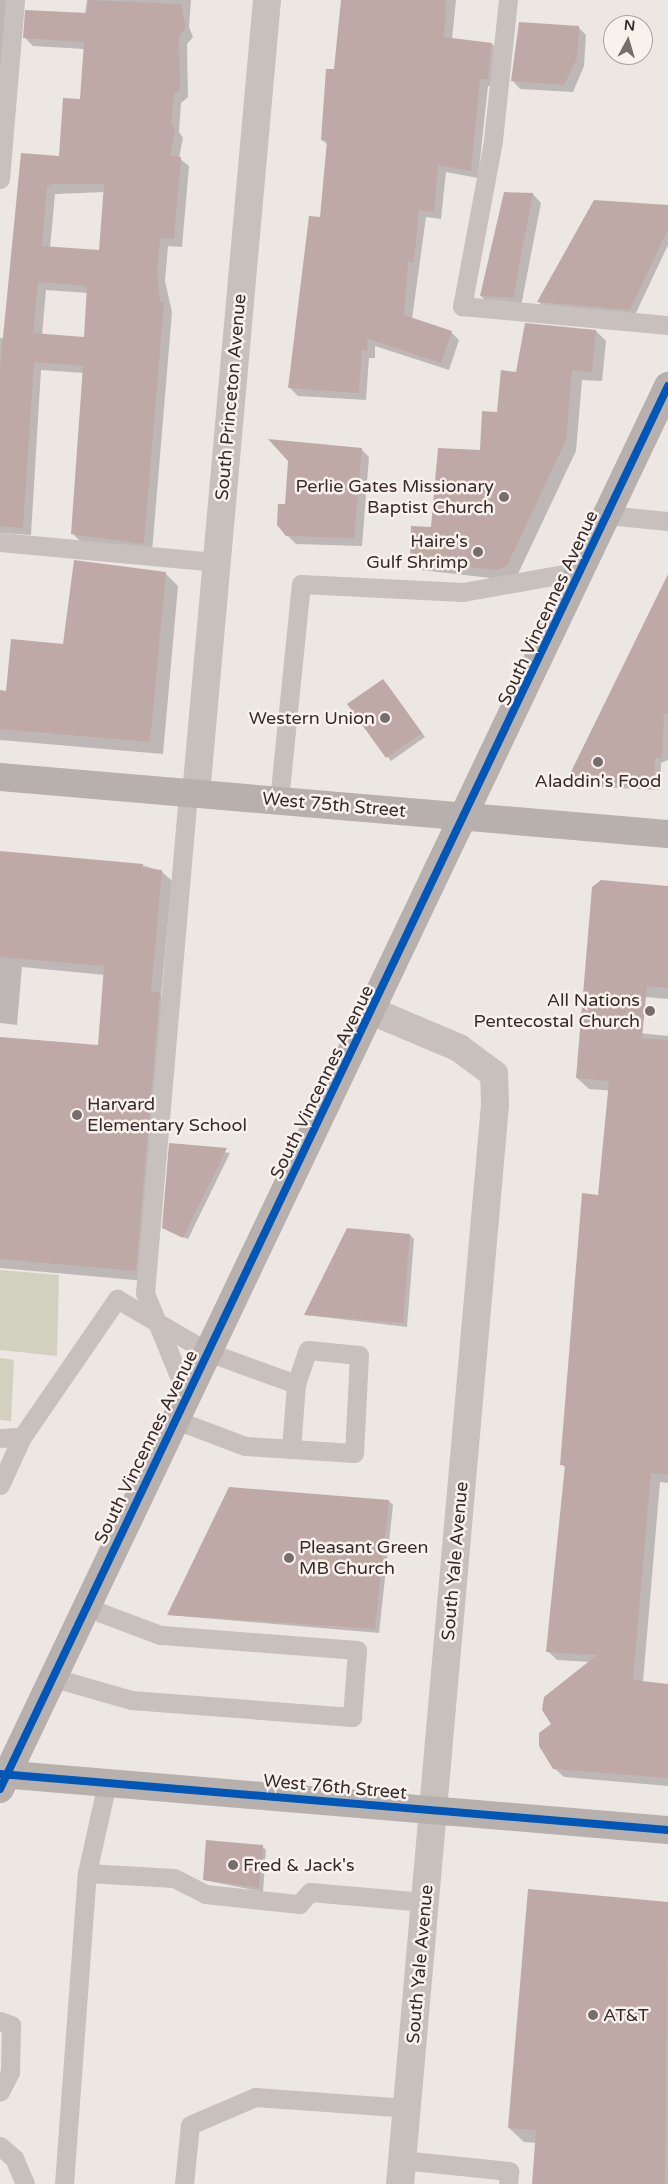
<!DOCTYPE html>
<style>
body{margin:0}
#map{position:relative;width:668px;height:2184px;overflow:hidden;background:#ede7e4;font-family:"Varela Round",sans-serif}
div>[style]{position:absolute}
.green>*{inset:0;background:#d2d1bf}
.shadow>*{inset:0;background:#0003}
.building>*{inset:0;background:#bfa9a7}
.lane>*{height:19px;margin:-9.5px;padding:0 9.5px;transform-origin:9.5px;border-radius:9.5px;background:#c7c0bd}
.street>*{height:28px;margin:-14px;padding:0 14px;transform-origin:14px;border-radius:14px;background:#c7c0bd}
.secondary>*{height:28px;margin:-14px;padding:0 14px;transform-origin:14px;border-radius:14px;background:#b7b0ad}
.cycleway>*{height:8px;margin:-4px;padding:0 4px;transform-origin:4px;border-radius:4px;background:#0057b8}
.dots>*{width:14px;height:14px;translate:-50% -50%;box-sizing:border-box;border:2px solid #f9f1ec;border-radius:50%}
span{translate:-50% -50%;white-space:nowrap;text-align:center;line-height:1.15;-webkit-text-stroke:5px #f9f1ec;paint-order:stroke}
.street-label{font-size:18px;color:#382c2b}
.poi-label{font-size:18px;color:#382c2b}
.right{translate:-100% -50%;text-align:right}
.left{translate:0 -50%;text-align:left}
.north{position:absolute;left:603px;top:15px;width:50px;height:50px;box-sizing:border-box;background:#f9f1ec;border:1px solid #aca29f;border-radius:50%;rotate:6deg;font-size:14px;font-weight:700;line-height:20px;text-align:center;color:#382c2b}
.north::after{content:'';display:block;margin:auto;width:18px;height:22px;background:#776d6c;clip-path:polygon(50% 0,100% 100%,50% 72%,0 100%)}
</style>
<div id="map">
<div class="green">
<div style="clip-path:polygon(0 1270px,59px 1275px,57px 1356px,0 1350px)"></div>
<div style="clip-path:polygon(0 1358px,14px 1360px,11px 1421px,0 1420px)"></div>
</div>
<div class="shadow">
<div style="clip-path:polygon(0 0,7px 0,0 75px)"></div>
<div style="clip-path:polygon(evenodd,87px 0,191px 0,189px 27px,193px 37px,187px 44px,188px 97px,181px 103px,179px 132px,183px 138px,179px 158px,189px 166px,182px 247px,168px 246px,165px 281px,172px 312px,152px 552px,81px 542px,72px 533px,84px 373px,41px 370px,31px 535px,0 533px,0 338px,6px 338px,22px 155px,60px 157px,81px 100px,84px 49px,33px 46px,24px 37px,85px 14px,87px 0,105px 192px,101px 251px,50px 248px,55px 194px,105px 192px,87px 0,46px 290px,88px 293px,85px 338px,42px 335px,46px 290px)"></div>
<div style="clip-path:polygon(350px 0,456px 0,452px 39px,492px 44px,499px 52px,496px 86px,488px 86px,478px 178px,446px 172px,441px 219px,426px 217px,412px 319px,451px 332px,459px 340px,449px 370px,375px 346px,375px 358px,369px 358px,366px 400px,298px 396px,290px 388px,322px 219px,328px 145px,322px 140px)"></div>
<div style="clip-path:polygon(578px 27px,586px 35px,584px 66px,573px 92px,520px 89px,512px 80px)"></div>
<div style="clip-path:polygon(505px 194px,533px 194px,541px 203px,521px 306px,489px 304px,481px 296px)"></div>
<div style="clip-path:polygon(668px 207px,668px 245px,635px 315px,543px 306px,538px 301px)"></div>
<div style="clip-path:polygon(596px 331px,606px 341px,602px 381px,582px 380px,576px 451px,517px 576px,508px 580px,421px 570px,411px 560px,481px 452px,517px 373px)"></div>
<div style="clip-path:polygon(361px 449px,369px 457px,362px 546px,296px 544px,287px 535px,286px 505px)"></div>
<div style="clip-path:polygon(165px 573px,178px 586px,163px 754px,0 740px,0 692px,7px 692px,64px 645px)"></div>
<div style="clip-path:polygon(668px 577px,668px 760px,661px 763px,660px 790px,575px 786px,568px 779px)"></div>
<div style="clip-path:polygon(387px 684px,425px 737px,391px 761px,349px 704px)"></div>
<div style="clip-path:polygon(0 852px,142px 865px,161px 871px,172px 881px,161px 996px,169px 1004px,146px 1281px,0 1268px,0 1038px,99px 1047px,105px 975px,22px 967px,17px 1025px,0 1023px)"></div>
<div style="clip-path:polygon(668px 888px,668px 999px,598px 993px)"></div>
<div style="clip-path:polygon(582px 1027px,668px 1036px,668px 1095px,589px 1089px,577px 1078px)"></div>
<div style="clip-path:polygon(668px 1135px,668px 1483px,660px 1482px,643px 1682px,668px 1685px,668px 1786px,564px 1777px,554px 1768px,552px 1724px,590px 1662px,557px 1660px,548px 1651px,566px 1468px,561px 1464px,599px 1196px)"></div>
<div style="clip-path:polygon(170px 1144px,230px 1153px,188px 1239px,163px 1228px)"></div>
<div style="clip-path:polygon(410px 1235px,414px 1239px,407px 1327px,306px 1315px)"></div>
<div style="clip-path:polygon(389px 1501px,393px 1505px,379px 1633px,169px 1615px)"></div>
<div style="clip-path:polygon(262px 1846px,266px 1850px,263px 1892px,204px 1880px)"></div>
<div style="clip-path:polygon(529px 1891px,668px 1903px,668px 2184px,533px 2184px,536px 2143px,524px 2142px,509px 2128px)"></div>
</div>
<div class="building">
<div style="clip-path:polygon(evenodd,88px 0,181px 4px,186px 28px,179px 36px,180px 89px,174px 95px,171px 122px,175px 129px,170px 156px,181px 157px,174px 239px,160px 238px,157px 272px,160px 302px,164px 302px,144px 544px,71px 534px,83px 366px,34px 362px,23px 528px,0 526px,0 368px,21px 153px,59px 156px,63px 98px,80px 99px,84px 42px,23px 38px,25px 10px,87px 13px,88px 0,53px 184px,104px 184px,99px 250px,42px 246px,47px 186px,53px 184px,88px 0,38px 282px,87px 286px,84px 337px,33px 333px,38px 282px)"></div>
<div style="clip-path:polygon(341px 0,446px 0,444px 37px,492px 43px,488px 79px,480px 79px,471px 171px,438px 165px,434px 212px,419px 210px,414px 262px,408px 262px,404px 315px,452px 331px,441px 363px,368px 339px,367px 351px,362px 350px,359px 393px,288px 388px,309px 216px,320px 217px,327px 141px,321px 140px,326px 69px,334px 69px)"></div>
<div style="clip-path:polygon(519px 22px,579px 26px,577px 58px,564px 85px,511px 81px)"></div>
<div style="clip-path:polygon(504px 192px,533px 193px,513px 298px,480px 296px)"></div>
<div style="clip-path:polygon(594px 200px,668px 205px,668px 229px,630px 310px,537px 302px)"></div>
<div style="clip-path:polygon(525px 323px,596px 330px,592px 372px,572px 370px,566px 440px,507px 566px,497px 570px,410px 560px,411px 526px,431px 527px,438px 448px,480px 450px,482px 411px,497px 412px,501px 370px,516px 372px)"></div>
<div style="clip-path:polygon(268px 439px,362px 448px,354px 538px,286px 536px,277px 525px,278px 504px,285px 504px,288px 461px)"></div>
<div style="clip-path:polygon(74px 560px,166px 572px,150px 742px,0 729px,0 690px,6px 691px,11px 639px,63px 644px)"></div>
<div style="clip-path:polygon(668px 574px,668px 713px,664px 713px,662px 758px,655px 758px,654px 784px,567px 780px)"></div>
<div style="clip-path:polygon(383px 679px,422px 733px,386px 758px,347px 704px)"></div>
<div style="clip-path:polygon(0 851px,143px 864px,142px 868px,162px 870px,151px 992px,160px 992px,136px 1271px,0 1259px,0 1037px,98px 1045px,104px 966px,0 957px)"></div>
<div style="clip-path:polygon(601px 880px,668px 886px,668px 988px,647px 986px,642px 1038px,668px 1040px,668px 1475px,651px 1473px,633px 1680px,668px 1684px,668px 1778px,553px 1769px,539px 1746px,539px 1733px,551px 1724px,542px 1710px,544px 1697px,597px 1655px,546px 1652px,565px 1465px,560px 1465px,582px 1193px,598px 1195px,609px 1081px,576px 1078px,592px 887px)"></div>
<div style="clip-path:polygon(169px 1143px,227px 1148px,183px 1238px,162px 1228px)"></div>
<div style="clip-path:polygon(347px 1228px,410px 1234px,403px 1323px,304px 1315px)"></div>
<div style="clip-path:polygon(229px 1487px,389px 1500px,375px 1629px,167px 1615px)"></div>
<div style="clip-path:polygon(206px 1840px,263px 1845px,259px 1888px,203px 1880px)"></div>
<div style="clip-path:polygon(528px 1889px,668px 1902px,665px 2184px,532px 2184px,536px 2130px,508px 2128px)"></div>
</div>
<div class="lane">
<div style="left:508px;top:0;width:142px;rotate:96.1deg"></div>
<div style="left:493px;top:141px;width:168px;rotate:100.6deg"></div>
<div style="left:462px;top:306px;width:207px;rotate:5.3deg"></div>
<div style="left:0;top:179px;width:180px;rotate:-85.2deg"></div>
<div style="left:607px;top:515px;width:61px;rotate:5.6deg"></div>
<div style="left:0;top:542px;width:218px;rotate:5.3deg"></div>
<div style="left:279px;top:800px;width:217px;rotate:-84.2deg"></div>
<div style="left:301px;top:584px;width:162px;rotate:2.8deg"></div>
<div style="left:463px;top:592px;width:120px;rotate:-10.1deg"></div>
<div style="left:187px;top:1396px;width:111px;rotate:-112.2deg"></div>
<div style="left:145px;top:1293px;width:502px;rotate:-85.08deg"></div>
<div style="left:0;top:1438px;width:22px;rotate:-3deg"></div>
<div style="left:291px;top:1449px;width:65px;rotate:-85.6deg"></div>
<div style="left:0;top:1485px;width:53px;rotate:-65.4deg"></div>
<div style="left:22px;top:1437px;width:168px;rotate:-55.5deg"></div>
<div style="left:117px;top:1299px;width:105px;rotate:30.2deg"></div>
<div style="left:208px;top:1352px;width:94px;rotate:20deg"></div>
<div style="left:296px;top:1384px;width:36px;rotate:-71deg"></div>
<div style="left:308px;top:1350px;width:51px;rotate:5.6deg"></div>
<div style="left:359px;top:1355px;width:98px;rotate:92.9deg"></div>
<div style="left:354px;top:1453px;width:109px;rotate:-176.3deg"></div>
<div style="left:245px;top:1446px;width:74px;rotate:-159.4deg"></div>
<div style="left:51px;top:1677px;width:83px;rotate:16deg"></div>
<div style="left:131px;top:1700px;width:222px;rotate:4.4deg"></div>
<div style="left:352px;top:1717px;width:67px;rotate:-85.7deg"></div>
<div style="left:357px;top:1650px;width:198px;rotate:-175.6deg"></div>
<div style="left:160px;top:1635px;width:79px;rotate:-159.3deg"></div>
<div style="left:87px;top:1873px;width:87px;rotate:3.3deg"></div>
<div style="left:174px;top:1878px;width:35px;rotate:27deg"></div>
<div style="left:205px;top:1894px;width:95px;rotate:6.1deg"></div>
<div style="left:299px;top:1904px;width:16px;rotate:-47deg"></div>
<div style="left:310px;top:1892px;width:115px;rotate:5deg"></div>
<div style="left:0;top:2021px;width:12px;rotate:20deg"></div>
<div style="left:11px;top:2025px;width:47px;rotate:91.2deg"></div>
<div style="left:10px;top:2072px;width:22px;rotate:117deg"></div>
<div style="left:0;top:2146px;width:18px;rotate:41deg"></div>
<div style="left:14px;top:2158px;width:28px;rotate:67deg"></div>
<div style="left:402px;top:2160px;width:108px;rotate:5.9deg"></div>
<div style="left:509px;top:2171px;width:13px;rotate:94deg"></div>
<div style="left:64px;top:2184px;width:312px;rotate:-85.8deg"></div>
<div style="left:87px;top:1873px;width:92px;rotate:-77.5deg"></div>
<div style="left:184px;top:2184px;width:59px;rotate:-84.2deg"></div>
<div style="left:190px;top:2125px;width:71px;rotate:-23.3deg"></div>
<div style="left:255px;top:2097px;width:152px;rotate:4.1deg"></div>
</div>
<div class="street">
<div style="left:196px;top:794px;width:797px;rotate:-84.89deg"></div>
<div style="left:372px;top:1011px;width:95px;rotate:23deg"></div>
<div style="left:459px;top:1048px;width:44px;rotate:36.6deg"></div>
<div style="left:494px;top:1074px;width:31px;rotate:88deg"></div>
<div style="left:495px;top:1105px;width:1083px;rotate:95.03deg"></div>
</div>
<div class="secondary">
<div style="left:0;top:777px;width:670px;rotate:4.88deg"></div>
<div style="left:0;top:1774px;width:670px;rotate:4.79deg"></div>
<div style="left:0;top:1789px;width:1554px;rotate:-64.54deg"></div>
</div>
<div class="cycleway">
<div style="left:0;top:1774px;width:670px;rotate:4.79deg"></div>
<div style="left:0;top:1789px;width:1554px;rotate:-64.54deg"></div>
</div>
<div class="dots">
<div style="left:504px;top:497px;background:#776d6c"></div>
<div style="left:478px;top:552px;background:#776d6c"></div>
<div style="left:385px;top:718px;background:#776d6c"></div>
<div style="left:598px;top:762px;background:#776d6c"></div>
<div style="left:650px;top:1011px;background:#776d6c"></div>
<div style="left:77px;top:1115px;background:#776d6c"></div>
<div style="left:289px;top:1558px;background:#776d6c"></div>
<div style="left:233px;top:1865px;background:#776d6c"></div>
<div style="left:593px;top:2015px;background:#776d6c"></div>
</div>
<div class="street-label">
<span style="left:231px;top:397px;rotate:-85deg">South Princeton Avenue</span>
<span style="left:548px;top:608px;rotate:-65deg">South Vincennes Avenue</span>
<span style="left:334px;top:805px;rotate:5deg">West 75th Street</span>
<span style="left:322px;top:1082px;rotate:-64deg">South Vincennes Avenue</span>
<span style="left:146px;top:1447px;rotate:-64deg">South Vincennes Avenue</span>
<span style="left:455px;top:1561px;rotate:-85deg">South Yale Avenue</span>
<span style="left:335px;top:1787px;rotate:5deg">West 76th Street</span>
<span style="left:420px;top:1964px;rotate:-85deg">South Yale Avenue</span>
</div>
<div class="poi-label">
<span class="right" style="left:494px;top:497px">Perlie Gates Missionary<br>Baptist Church</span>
<span class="right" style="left:468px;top:552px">Haire's<br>Gulf Shrimp</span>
<span class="right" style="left:375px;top:718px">Western Union</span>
<span style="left:598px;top:781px">Aladdin's Food</span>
<span class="right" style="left:640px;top:1011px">All Nations<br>Pentecostal Church</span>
<span class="left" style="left:87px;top:1115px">Harvard<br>Elementary School</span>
<span class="left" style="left:299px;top:1558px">Pleasant Green<br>MB Church</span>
<span class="left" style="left:243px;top:1865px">Fred &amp; Jack's</span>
<span class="left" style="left:603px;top:2015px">AT&amp;T</span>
</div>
<div class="north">N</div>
</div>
